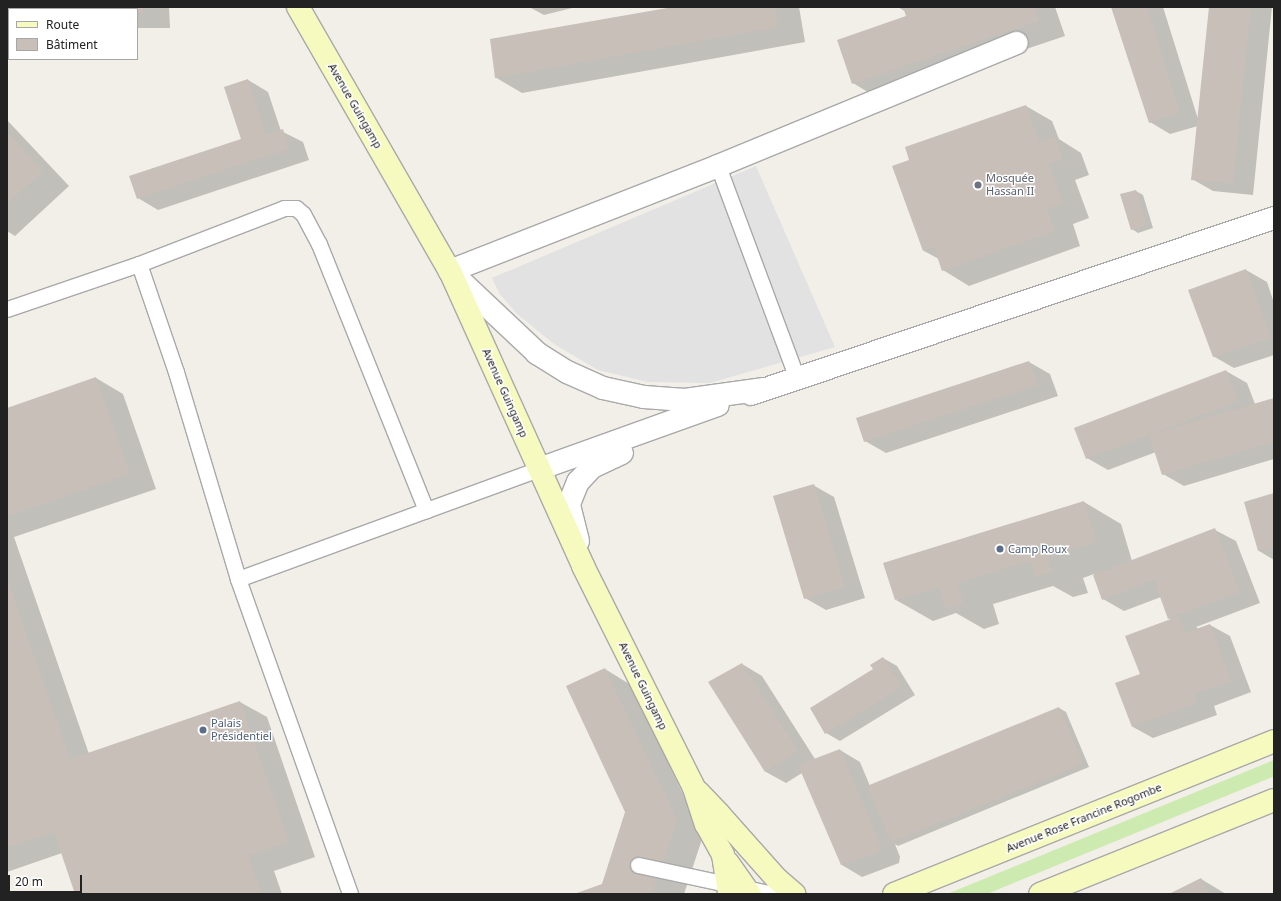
<!DOCTYPE html>
<meta charset="utf-8">
<style>
body{margin:0}
#map{position:relative;width:1281px;height:901px;overflow:hidden;background:#f2efe9;font-family:"Noto Sans",sans-serif}
div>[style]{position:absolute}
.grass>*{inset:0;background:#cdebb0}
.parking>*{inset:0;background:#e2e2e2}
.shadow>*{inset:0;background:#0003}
.building>*{inset:0;background:#c7bfb8}
.roads{filter:drop-shadow(1px 0 #a9a9a9) drop-shadow(-1px 0 #a9a9a9) drop-shadow(0 1px #a9a9a9) drop-shadow(0 -1px #a9a9a9)}
.lane>*{height:15px;margin:-7.5px;padding:0 7.5px;transform-origin:7.5px;border-radius:7.5px;background:#fff}
.street>*{height:22px;margin:-11px;padding:0 11px;transform-origin:11px;border-radius:11px;background:#fff}
.secondary>*{height:22px;margin:-11px;padding:0 11px;transform-origin:11px;border-radius:11px;background:#f7fabf}
.dots>*{width:11px;height:11px;translate:-50% -50%;box-sizing:border-box;border:2px solid #fff;border-radius:50%}
span{translate:-50% -50%;white-space:nowrap;text-align:center;line-height:1.15;-webkit-text-stroke:3px #fff;paint-order:stroke}
.street-label{font-size:11px;color:#222}
.worship-label{font-size:11px;color:#5b616d}
.left{translate:0 -50%;text-align:left}
.service-label{font-size:11px;color:#4e5e75}
.frame{position:absolute;inset:0;border:8px solid #222;pointer-events:none}
.legend{position:absolute;left:8px;top:8px;width:130px;height:52px;box-sizing:border-box;background:#fff;border:1px solid #a7a7a7;margin:0;padding:5px 7px;list-style:none;font-size:12px;color:#222}
.legend li{display:flex;align-items:center;gap:8px;height:20px}
.legend b{width:20px;border:1px solid #a7a7a7}
.scale{position:absolute;left:8px;top:875px;width:74px;height:18px;box-sizing:border-box;border:2px solid #222;border-top:0;padding-left:5px;font-size:12px;line-height:14px;white-space:nowrap;color:#222;-webkit-text-stroke:3px #fff;paint-order:stroke}
</style>
<div id="map">
<div class="grass">
<div style="clip-path:polygon(1274px 760px,1274px 776px,1270px 778px,987px 894px,947px 894px)"></div>
</div>
<div class="parking">
<div style="clip-path:polygon(756px 166px,835px 347px,710px 383px,648px 382px,598px 370px,554px 344px,517px 314px,499px 293px,492px 278px)"></div>
</div>
<div class="shadow">
<div style="clip-path:polygon(103px 7px,169px 7px,170px 28px,137px 28px,137px 9px,103px 9px)"></div>
<div style="clip-path:polygon(529px 7px,576px 7px,544px 15px)"></div>
<div style="clip-path:polygon(679px 7px,799px 7px,805px 42px,522px 93px,495px 77px)"></div>
<div style="clip-path:polygon(1055px 7px,1065px 36px,879px 99px,853px 83px,908px 17px,906px 12px,898px 7px)"></div>
<div style="clip-path:polygon(1112px 7px,1163px 7px,1198px 119px,1210px 7px,1272px 7px,1253px 195px,1213px 191px,1192px 179px,1198px 126px,1170px 134px,1150px 122px)"></div>
<div style="clip-path:polygon(248px 80px,268px 92px,281px 131px,303px 142px,309px 160px,158px 210px,138px 198px,242px 140px)"></div>
<div style="clip-path:polygon(1026px 106px,1052px 121px,1059px 139px,1081px 153px,1089px 175px,1075px 180px,1089px 218px,1073px 224px,1080px 246px,969px 286px,943px 270px,939px 259px,924px 251px,911px 161px)"></div>
<div style="clip-path:polygon(7px 120px,69px 186px,15px 236px,7px 231px)"></div>
<div style="clip-path:polygon(1136px 191px,1143px 195px,1153px 228px,1138px 233px,1132px 229px)"></div>
<div style="clip-path:polygon(1246px 270px,1267px 282px,1274px 303px,1274px 355px,1234px 368px,1213px 356px)"></div>
<div style="clip-path:polygon(1029px 362px,1050px 374px,1058px 396px,886px 453px,865px 441px)"></div>
<div style="clip-path:polygon(1226px 371px,1247px 383px,1255px 404px,1274px 399px,1274px 459px,1184px 486px,1163px 474px,1156px 452px,1108px 470px,1087px 458px)"></div>
<div style="clip-path:polygon(96px 378px,123px 394px,156px 489px,14px 537px,89px 754px,240px 702px,267px 717px,315px 857px,274px 871px,282px 894px,76px 894px,62px 853px,7px 872px,7px 409px)"></div>
<div style="clip-path:polygon(813px 485px,834px 497px,865px 598px,826px 610px,805px 598px)"></div>
<div style="clip-path:polygon(1274px 494px,1274px 560px,1259px 551px)"></div>
<div style="clip-path:polygon(1084px 502px,1121px 524px,1132px 561px,1215px 530px,1236px 541px,1260px 603px,1196px 627px,1199px 629px,1210px 625px,1230px 636px,1251px 692px,1214px 706px,1217px 715px,1153px 738px,1133px 727px,1141px 675px,1172px 620px,1169px 618px,1161px 597px,1124px 611px,1103px 599px,1094px 574px,1083px 578px,1088px 593px,1073px 597px,1053px 586px,993px 604px,999px 624px,984px 629px,956px 613px,933px 621px,896px 600px)"></div>
<div style="clip-path:polygon(883px 658px,897px 666px,915px 695px,840px 741px,826px 733px)"></div>
<div style="clip-path:polygon(742px 664px,762px 676px,815px 759px,840px 750px,860px 762px,870px 786px,1059px 708px,1066px 712px,1089px 767px,898px 846px,895px 844px,900px 857px,899px 863px,862px 877px,842px 865px,802px 773px,786px 783px,766px 772px,710px 682px)"></div>
<div style="clip-path:polygon(605px 669px,631px 685px,703px 836px,684px 894px,576px 894px,603px 885px,626px 812px)"></div>
<div style="clip-path:polygon(1201px 879px,1226px 894px,1171px 894px)"></div>
</div>
<div class="building">
<div style="clip-path:polygon(102px 7px,143px 7px,143px 13px,137px 13px,137px 9px,102px 9px)"></div>
<div style="clip-path:polygon(673px 7px,775px 7px,778px 27px,495px 78px,490px 39px)"></div>
<div style="clip-path:polygon(903px 7px,1035px 7px,1039px 21px,852px 84px,837px 40px,906px 16px)"></div>
<div style="clip-path:polygon(1111px 7px,1147px 7px,1180px 113px,1149px 123px)"></div>
<div style="clip-path:polygon(1209px 7px,1251px 7px,1233px 184px,1191px 180px)"></div>
<div style="clip-path:polygon(248px 79px,266px 135px,283px 129px,289px 149px,137px 199px,129px 176px,241px 139px,224px 87px)"></div>
<div style="clip-path:polygon(1026px 105px,1039px 142px,1055px 136px,1063px 160px,1049px 164px,1063px 203px,1047px 209px,1055px 231px,942px 271px,934px 247px,923px 251px,892px 166px,909px 160px,905px 147px)"></div>
<div style="clip-path:polygon(7px 132px,43px 171px,7px 204px)"></div>
<div style="clip-path:polygon(1136px 190px,1147px 225px,1131px 230px,1120px 194px)"></div>
<div style="clip-path:polygon(1246px 269px,1271px 338px,1213px 357px,1188px 290px)"></div>
<div style="clip-path:polygon(1029px 361px,1038px 385px,864px 442px,856px 418px)"></div>
<div style="clip-path:polygon(1226px 370px,1238px 401px,1086px 459px,1074px 428px)"></div>
<div style="clip-path:polygon(96px 377px,130px 474px,7px 516px,7px 408px)"></div>
<div style="clip-path:polygon(1274px 398px,1274px 442px,1162px 475px,1149px 435px)"></div>
<div style="clip-path:polygon(814px 484px,845px 587px,804px 599px,773px 496px)"></div>
<div style="clip-path:polygon(1274px 493px,1274px 547px,1258px 551px,1244px 502px)"></div>
<div style="clip-path:polygon(1084px 501px,1097px 542px,1047px 557px,1052px 572px,1036px 577px,1031px 561px,957px 583px,963px 603px,946px 609px,939px 587px,895px 600px,883px 563px)"></div>
<div style="clip-path:polygon(1215px 528px,1240px 592px,1168px 619px,1154px 580px,1102px 600px,1093px 575px)"></div>
<div style="clip-path:polygon(7px 578px,70px 759px,240px 701px,289px 842px,248px 856px,262px 894px,75px 894px,54px 832px,7px 848px)"></div>
<div style="clip-path:polygon(1179px 616px,1185px 633px,1210px 624px,1231px 681px,1194px 694px,1197px 703px,1132px 727px,1115px 683px,1140px 674px,1125px 636px)"></div>
<div style="clip-path:polygon(883px 657px,902px 687px,825px 734px,810px 708px,873px 669px,870px 665px)"></div>
<div style="clip-path:polygon(742px 663px,798px 751px,765px 772px,708px 682px)"></div>
<div style="clip-path:polygon(605px 668px,677px 820px,652px 894px,574px 894px,602px 884px,625px 812px,566px 686px)"></div>
<div style="clip-path:polygon(1059px 707px,1083px 764px,891px 842px,867px 786px)"></div>
<div style="clip-path:polygon(840px 749px,880px 844px,879px 852px,841px 865px,798px 765px)"></div>
<div style="clip-path:polygon(1201px 878px,1209px 894px,1169px 894px)"></div>
</div>
<div class="roads">
<div class="lane">
<div style="left:718px;top:166px;width:226px;rotate:69.6deg"></div>
<div style="left:139px;top:264px;width:155px;rotate:-21.1deg"></div>
<div style="left:284px;top:208px;width:12px"></div>
<div style="left:296px;top:208px;width:9px;rotate:41deg"></div>
<div style="left:303px;top:214px;width:34px;rotate:62deg"></div>
<div style="left:319px;top:244px;width:287px;rotate:68.1deg"></div>
<div style="left:7px;top:309px;width:139px;rotate:-18.8deg"></div>
<div style="left:139px;top:264px;width:114px;rotate:71.1deg"></div>
<div style="left:176px;top:372px;width:216px;rotate:73.3deg"></div>
<div style="left:238px;top:579px;width:334px;rotate:70.4deg"></div>
<div style="left:238px;top:579px;width:320px;rotate:-20.1deg"></div>
<div style="left:638px;top:865px;width:138px;rotate:12.1deg"></div>
</div>
<div class="street">
<div style="left:764px;top:389px;width:80px;rotate:172.1deg"></div>
<div style="left:685px;top:400px;width:41px;rotate:-175.8deg"></div>
<div style="left:644px;top:397px;width:42px;rotate:-167.6deg"></div>
<div style="left:603px;top:388px;width:39px;rotate:-156deg"></div>
<div style="left:567px;top:372px;width:36px;rotate:-148deg"></div>
<div style="left:537px;top:353px;width:120px;rotate:-136.7deg"></div>
<div style="left:450px;top:271px;width:288px;rotate:-21.4deg"></div>
<div style="left:718px;top:166px;width:323px;rotate:-22.4deg"></div>
<div style="left:751px;top:394px;width:552px;rotate:-18.6deg"></div>
<div style="left:539px;top:469px;width:190px;rotate:-19.7deg"></div>
<div style="left:578px;top:541px;width:38px;rotate:-104deg"></div>
<div style="left:569px;top:504px;width:24px;rotate:-68deg"></div>
<div style="left:578px;top:482px;width:21px;rotate:-47deg"></div>
<div style="left:592px;top:467px;width:33px;rotate:-25deg"></div>
</div>
<div class="secondary">
<div style="left:298px;top:7px;width:305px;rotate:60.1deg"></div>
<div style="left:450px;top:271px;width:324px;rotate:65.7deg"></div>
<div style="left:583px;top:566px;width:248px;rotate:63.4deg"></div>
<div style="left:694px;top:788px;width:38px;rotate:72deg"></div>
<div style="left:706px;top:824px;width:35px;rotate:61deg"></div>
<div style="left:723px;top:855px;width:39px;rotate:81deg"></div>
<div style="left:698px;top:792px;width:30px;rotate:46deg"></div>
<div style="left:719px;top:814px;width:87px;rotate:48.3deg"></div>
<div style="left:777px;top:879px;width:23px;rotate:41deg"></div>
<div style="left:728px;top:863px;width:38px;rotate:55deg"></div>
<div style="left:894px;top:894px;width:410px;rotate:-21.9deg"></div>
<div style="left:1040px;top:894px;width:252px;rotate:-21.9deg"></div>
</div>
</div>
<div class="dots">
<div style="left:978px;top:185px;background:#6b7280"></div>
<div style="left:1000px;top:549px;background:#5c6f8a"></div>
<div style="left:203px;top:730px;background:#5c6f8a"></div>
</div>
<div class="street-label">
<span style="left:355px;top:106px;rotate:60deg">Avenue Guingamp</span>
<span style="left:505px;top:393px;rotate:66deg">Avenue Guingamp</span>
<span style="left:643px;top:686px;rotate:64deg">Avenue Guingamp</span>
<span style="left:1084px;top:818px;rotate:-22deg">Avenue Rose Francine Rogombe</span>
</div>
<div class="worship-label">
<span class="left" style="left:986px;top:185px">Mosquée<br>Hassan II</span>
</div>
<div class="service-label">
<span class="left" style="left:1008px;top:549px">Camp Roux</span>
<span class="left" style="left:211px;top:730px">Palais<br>Présidentiel</span>
</div>
<div class="frame"></div>
<ul class="legend">
<li><b style="height:5px;background:#f7fabf"></b>Route</li>
<li><b style="height:11px;background:#c7bfb8"></b>Bâtiment</li>
</ul>
<div class="scale">20 m</div>
</div>
